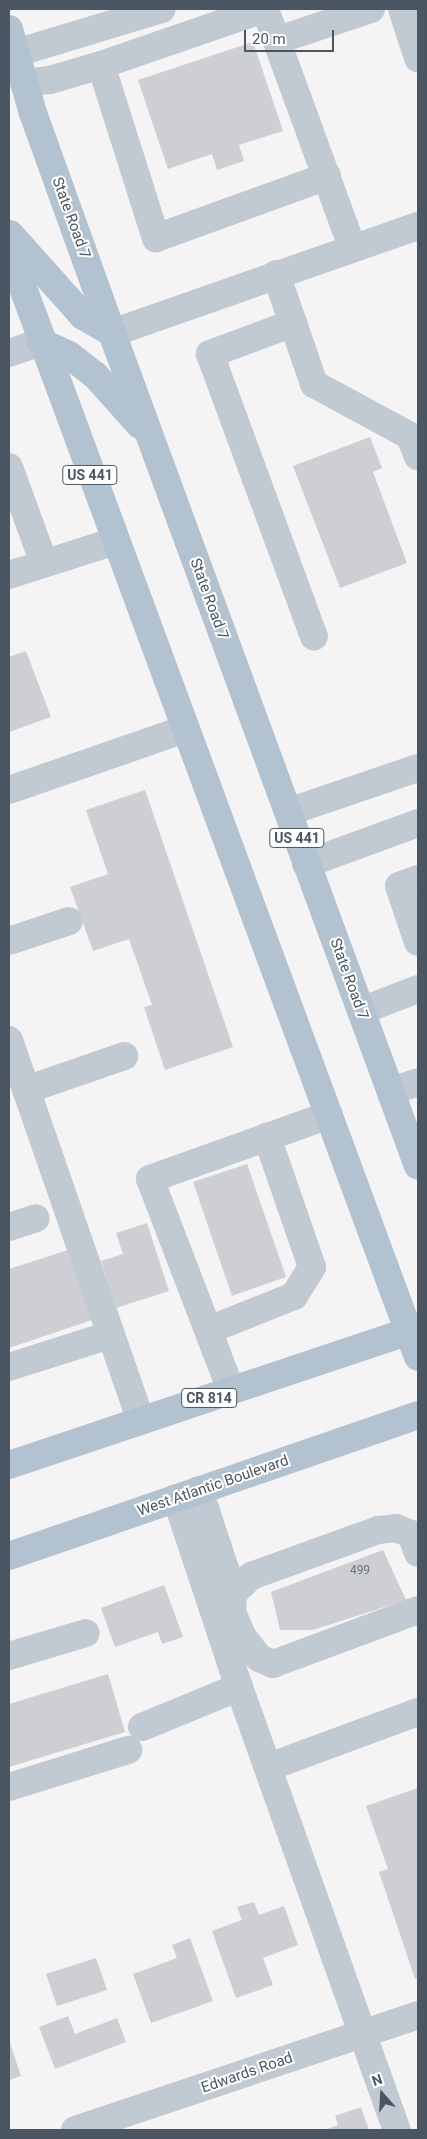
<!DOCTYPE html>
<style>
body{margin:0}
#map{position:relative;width:427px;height:2139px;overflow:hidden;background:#f5f3f3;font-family:Roboto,sans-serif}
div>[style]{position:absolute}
.building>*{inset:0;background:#cdcfd5}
.minor>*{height:28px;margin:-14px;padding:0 14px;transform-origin:14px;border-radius:14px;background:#c1cad2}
.major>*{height:28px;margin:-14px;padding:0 14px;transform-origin:14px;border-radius:14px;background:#b3c2d1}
span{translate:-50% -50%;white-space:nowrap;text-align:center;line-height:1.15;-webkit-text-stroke:4px #fff;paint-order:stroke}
.number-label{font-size:12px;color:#6b747e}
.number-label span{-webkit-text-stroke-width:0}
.shield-label span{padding:1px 4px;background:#fff;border:1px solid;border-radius:4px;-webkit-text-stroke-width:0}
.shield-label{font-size:14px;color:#4a5661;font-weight:700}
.street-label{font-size:15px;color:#4a5661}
.frame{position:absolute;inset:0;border:10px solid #4a5661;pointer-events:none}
.north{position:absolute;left:357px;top:2069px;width:50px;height:50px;-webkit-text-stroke:4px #fff;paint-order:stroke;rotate:341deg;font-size:14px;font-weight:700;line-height:20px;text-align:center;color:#4a5661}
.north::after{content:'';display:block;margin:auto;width:18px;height:22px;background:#4a5661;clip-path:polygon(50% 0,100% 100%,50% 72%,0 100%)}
.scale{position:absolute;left:244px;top:30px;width:90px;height:22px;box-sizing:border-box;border:2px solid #4a5661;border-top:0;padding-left:6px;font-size:15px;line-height:18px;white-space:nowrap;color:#4a5661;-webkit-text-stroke:4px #fff;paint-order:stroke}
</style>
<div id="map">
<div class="building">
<div style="clip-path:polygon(253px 42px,283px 131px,239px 145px,244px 161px,217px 170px,212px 154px,168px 169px,138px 80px)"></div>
<div style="clip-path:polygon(370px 437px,382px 468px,373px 472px,407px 563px,340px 588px,293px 466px)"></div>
<div style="clip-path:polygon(26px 651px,51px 717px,9px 732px,9px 657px)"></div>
<div style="clip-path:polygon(145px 790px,233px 1047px,165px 1070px,144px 1007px,152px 1005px,129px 939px,93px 951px,70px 887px,108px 874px,86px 810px)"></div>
<div style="clip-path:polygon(247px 1164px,286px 1277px,232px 1296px,193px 1182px)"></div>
<div style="clip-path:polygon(147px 1223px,169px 1291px,116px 1308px,101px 1261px,123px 1254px,116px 1233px)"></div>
<div style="clip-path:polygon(68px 1250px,92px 1320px,9px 1348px,9px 1269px)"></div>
<div style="clip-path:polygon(383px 1550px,406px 1600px,313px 1630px,280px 1630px,271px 1592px)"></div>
<div style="clip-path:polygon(164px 1585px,183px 1637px,162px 1644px,158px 1632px,115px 1647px,101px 1608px)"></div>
<div style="clip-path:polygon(108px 1674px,125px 1732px,9px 1767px,9px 1704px)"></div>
<div style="clip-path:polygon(418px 1788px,418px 1978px,415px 1979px,379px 1872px,388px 1869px,366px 1806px)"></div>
<div style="clip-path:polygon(254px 1902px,259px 1915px,284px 1906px,298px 1945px,263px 1958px,273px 1985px,236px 1998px,212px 1931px,242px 1920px,237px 1907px)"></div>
<div style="clip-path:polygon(190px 1938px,213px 2001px,151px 2023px,133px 1974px,177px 1958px,172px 1945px)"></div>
<div style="clip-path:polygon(96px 1958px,107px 1990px,57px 2006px,46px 1974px)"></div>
<div style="clip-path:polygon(68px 2016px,75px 2034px,117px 2018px,126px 2042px,55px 2069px,39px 2027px)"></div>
<div style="clip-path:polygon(9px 2040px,21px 2076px,9px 2080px)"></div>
<div style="clip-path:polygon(361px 2107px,369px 2130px,325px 2130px,338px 2125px,335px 2116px)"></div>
</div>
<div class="minor">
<div style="left:265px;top:9px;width:253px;rotate:69.9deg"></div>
<div style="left:402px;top:9px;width:52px;rotate:71.9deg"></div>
<div style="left:278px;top:40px;width:98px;rotate:-18.4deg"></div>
<div style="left:16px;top:53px;width:152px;rotate:-16.8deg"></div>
<div style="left:101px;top:65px;width:182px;rotate:72.4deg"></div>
<div style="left:156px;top:238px;width:182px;rotate:-19.9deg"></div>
<div style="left:24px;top:83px;width:26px;rotate:-7deg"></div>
<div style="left:50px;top:80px;width:53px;rotate:-16.4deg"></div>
<div style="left:101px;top:65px;width:172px;rotate:-19deg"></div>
<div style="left:276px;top:274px;width:52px;rotate:70.9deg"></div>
<div style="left:293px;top:323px;width:89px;rotate:159.5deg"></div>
<div style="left:210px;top:354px;width:301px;rotate:69.8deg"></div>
<div style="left:293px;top:323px;width:65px;rotate:71deg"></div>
<div style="left:314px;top:384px;width:109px;rotate:28.4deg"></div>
<div style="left:410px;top:436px;width:22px;rotate:69deg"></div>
<div style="left:112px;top:333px;width:324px;rotate:-19.3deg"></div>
<div style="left:9px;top:353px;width:34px;rotate:-19deg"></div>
<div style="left:9px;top:467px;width:102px;rotate:70deg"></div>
<div style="left:9px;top:575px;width:111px;rotate:-17.8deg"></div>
<div style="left:9px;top:790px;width:186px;rotate:-19.1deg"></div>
<div style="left:288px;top:812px;width:137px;rotate:-18.7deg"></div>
<div style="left:306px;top:864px;width:119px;rotate:-20.1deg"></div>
<div style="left:418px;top:879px;width:20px;rotate:160deg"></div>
<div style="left:399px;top:886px;width:59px;rotate:71.3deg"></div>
<div style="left:9px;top:941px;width:63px;rotate:-18.4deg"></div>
<div style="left:361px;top:1011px;width:61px;rotate:-21.1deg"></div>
<div style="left:9px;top:1040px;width:403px;rotate:70.9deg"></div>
<div style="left:26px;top:1090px;width:104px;rotate:-19.1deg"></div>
<div style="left:391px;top:1091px;width:28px;rotate:-18deg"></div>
<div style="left:9px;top:1227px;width:28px;rotate:-18deg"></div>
<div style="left:209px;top:1330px;width:92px;rotate:-21.8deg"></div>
<div style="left:294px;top:1296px;width:34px;rotate:-58deg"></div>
<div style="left:312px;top:1267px;width:138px;rotate:-109.1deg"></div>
<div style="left:9px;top:1367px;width:106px;rotate:-17.6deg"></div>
<div style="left:231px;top:1390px;width:226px;rotate:-111deg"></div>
<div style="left:150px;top:1179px;width:190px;rotate:-19.7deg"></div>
<div style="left:199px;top:1490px;width:108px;rotate:71.7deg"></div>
<div style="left:233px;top:1593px;width:19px;rotate:93deg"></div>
<div style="left:232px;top:1612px;width:26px;rotate:67deg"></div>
<div style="left:242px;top:1636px;width:28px;rotate:52deg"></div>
<div style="left:259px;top:1658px;width:15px;rotate:23deg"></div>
<div style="left:273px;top:1664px;width:155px;rotate:-20.4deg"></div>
<div style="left:176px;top:1498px;width:199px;rotate:71.6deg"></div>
<div style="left:239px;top:1687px;width:470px;rotate:70.4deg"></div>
<div style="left:233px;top:1593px;width:25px;rotate:-43deg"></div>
<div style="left:251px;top:1576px;width:135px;rotate:-19.9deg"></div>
<div style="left:378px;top:1530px;width:18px;rotate:-6deg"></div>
<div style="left:396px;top:1528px;width:16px;rotate:22deg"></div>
<div style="left:411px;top:1534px;width:20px;rotate:70deg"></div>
<div style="left:9px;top:1656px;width:80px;rotate:-16.6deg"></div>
<div style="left:142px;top:1727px;width:105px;rotate:-22.4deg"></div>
<div style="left:269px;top:1767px;width:159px;rotate:-20.3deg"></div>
<div style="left:9px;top:1787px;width:125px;rotate:-17.3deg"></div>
<div style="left:75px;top:2130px;width:362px;rotate:-18.5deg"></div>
</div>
<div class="major">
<div style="left:9px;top:29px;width:87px;rotate:74.1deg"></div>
<div style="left:33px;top:113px;width:234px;rotate:70.2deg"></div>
<div style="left:112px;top:333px;width:887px;rotate:69.83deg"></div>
<div style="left:10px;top:234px;width:110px;rotate:48.3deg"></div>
<div style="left:83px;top:316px;width:34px;rotate:30deg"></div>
<div style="left:9px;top:250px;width:1180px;rotate:69.72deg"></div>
<div style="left:41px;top:342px;width:31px;rotate:25deg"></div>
<div style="left:69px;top:355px;width:33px;rotate:38deg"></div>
<div style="left:95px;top:375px;width:67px;rotate:48deg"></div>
<div style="left:9px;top:1465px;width:431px;rotate:-18.5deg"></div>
<div style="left:9px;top:1556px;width:433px;rotate:-19deg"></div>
</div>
<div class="number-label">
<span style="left:360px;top:1571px">499</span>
</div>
<div class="shield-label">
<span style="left:90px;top:475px">US 441</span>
<span style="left:297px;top:838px">US 441</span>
<span style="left:209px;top:1398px">CR 814</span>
</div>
<div class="street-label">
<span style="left:71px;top:218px;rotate:70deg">State Road 7</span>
<span style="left:209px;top:599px;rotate:70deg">State Road 7</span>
<span style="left:349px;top:979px;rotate:70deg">State Road 7</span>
<span style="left:213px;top:1486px;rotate:-19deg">West Atlantic Boulevard</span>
<span style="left:247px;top:2073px;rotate:-19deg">Edwards Road</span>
</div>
<div class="frame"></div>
<div class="north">N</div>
<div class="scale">20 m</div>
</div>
